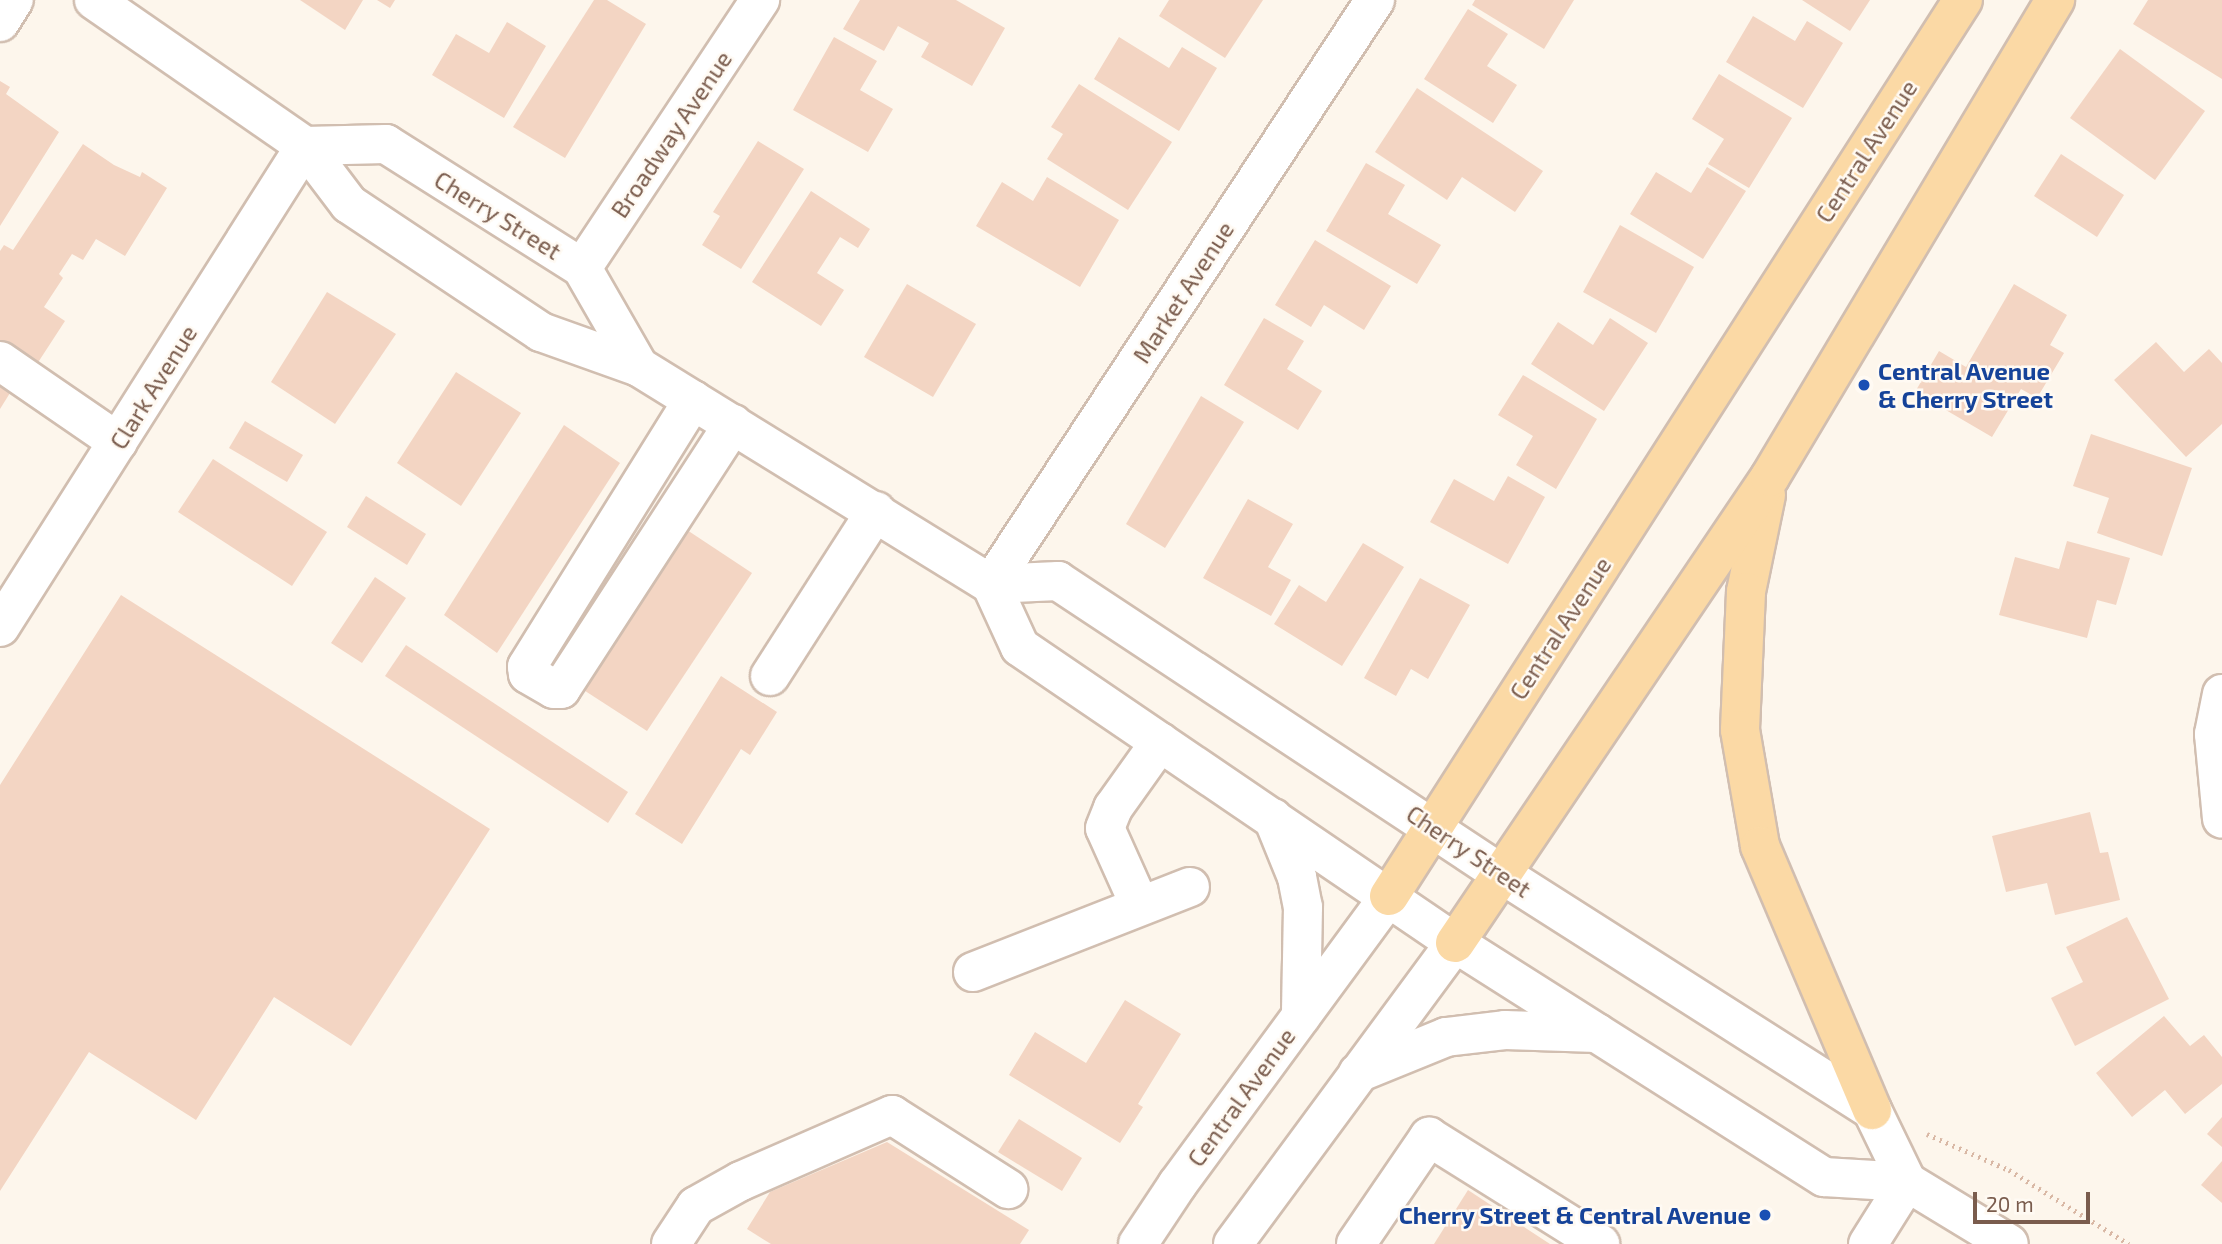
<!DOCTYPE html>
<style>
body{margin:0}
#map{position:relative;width:2222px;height:1244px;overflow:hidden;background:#fdf6ec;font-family:"Exo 2",sans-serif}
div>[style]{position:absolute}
.building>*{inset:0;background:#f3d5c3}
.path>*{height:4.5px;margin-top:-2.25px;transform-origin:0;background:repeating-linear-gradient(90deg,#d9b8a5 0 2px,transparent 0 7px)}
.roads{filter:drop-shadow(2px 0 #d1beb0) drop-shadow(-2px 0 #d1beb0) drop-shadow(0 2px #d1beb0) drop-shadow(0 -2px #d1beb0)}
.minor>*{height:38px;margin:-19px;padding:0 19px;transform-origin:19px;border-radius:19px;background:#fff}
.major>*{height:38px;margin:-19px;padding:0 19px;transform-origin:19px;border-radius:19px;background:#fbd9a5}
.dots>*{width:19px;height:19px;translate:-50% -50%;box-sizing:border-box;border:4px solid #fffaf3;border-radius:50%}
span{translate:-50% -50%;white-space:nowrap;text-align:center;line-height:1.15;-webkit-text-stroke:5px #fffaf3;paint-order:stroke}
.street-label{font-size:24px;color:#7a5c4d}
.transit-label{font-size:24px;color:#164399;font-weight:700}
.left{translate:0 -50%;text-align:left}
.right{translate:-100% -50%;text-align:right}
.scale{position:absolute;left:1973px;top:1192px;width:117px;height:32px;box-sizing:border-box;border:4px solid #7a5c4d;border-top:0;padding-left:9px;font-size:21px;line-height:24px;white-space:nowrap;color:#7a5c4d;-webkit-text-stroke:5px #fffaf3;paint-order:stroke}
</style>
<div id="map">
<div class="building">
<div style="clip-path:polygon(300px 0,363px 0,345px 30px)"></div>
<div style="clip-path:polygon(377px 0,395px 0,390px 8px)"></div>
<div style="clip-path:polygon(594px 0,607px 0,646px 24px,565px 158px,513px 127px)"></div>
<div style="clip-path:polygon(860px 0,956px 0,1005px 28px,972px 86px,921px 57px,929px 43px,898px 26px,884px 51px,843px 29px)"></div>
<div style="clip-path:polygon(1169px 0,1263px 0,1225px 58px,1159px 16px)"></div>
<div style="clip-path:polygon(1475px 0,1574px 0,1544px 49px,1472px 5px)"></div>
<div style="clip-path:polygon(1802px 0,1870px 0,1850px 31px)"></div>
<div style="clip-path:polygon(2148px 0,2222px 0,2222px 79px,2133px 24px)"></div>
<div style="clip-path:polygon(1468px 9px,1508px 34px,1487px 66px,1517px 85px,1493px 123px,1424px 79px)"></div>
<div style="clip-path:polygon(1753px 16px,1795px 41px,1807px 21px,1843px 43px,1803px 108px,1726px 62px)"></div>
<div style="clip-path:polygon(507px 22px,546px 46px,504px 118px,432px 75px,456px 34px,489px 53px)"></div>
<div style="clip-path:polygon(834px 37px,877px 61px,860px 90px,893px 109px,868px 152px,793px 110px)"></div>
<div style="clip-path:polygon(1119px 37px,1169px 68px,1182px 47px,1217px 68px,1179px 131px,1094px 79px)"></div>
<div style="clip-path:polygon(2120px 49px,2205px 111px,2155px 180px,2070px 118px)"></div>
<div style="clip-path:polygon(1719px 74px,1792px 118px,1749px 188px,1708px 164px,1724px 139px,1692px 119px)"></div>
<div style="clip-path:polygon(0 81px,10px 87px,6px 94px,59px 132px,0 226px)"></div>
<div style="clip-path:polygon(1079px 84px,1172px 142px,1128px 210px,1047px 159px,1063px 134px,1051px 127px)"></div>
<div style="clip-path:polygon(1417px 88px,1543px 171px,1515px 212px,1462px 177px,1447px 200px,1375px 152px)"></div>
<div style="clip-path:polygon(758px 141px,804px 169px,741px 269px,702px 245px,720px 216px,713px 212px)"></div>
<div style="clip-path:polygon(83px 144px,114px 165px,140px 177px,142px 172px,167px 188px,125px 256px,96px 239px,83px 260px,72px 254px,59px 274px,63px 278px,44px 307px,65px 321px,37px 364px,0 340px,0 251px,4px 245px,13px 250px)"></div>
<div style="clip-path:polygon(2061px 154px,2124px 195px,2097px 237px,2034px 196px)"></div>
<div style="clip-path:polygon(1366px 163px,1405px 185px,1388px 214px,1441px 245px,1417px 284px,1326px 231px)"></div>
<div style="clip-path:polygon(1707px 167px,1746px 191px,1703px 259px,1630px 214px,1656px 172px,1691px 193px)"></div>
<div style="clip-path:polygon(1047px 177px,1119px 220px,1080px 287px,976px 226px,1002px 182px,1033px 201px)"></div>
<div style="clip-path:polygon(811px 191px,870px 229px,858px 248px,840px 237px,817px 273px,844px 290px,821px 326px,752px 282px)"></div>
<div style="clip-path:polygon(1620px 225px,1694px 267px,1656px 333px,1583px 292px)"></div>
<div style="clip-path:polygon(1315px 240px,1391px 286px,1364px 330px,1324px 305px,1311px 327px,1275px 305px)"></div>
<div style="clip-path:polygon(907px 284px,976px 324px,933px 397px,864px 357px)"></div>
<div style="clip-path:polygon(2014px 284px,2067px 315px,2050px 345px,2064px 353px,2037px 398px,2021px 389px,1992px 437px,1915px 392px,1939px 351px,1966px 367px)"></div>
<div style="clip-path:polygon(327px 292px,396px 334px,335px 424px,271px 382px)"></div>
<div style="clip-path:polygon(1264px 318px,1304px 341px,1287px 369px,1322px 391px,1298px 430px,1224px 385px)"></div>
<div style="clip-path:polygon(1610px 318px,1648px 343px,1604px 411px,1531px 364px,1558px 322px,1593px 345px)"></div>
<div style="clip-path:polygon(2156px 342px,2184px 372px,2209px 349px,2222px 363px,2222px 424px,2186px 457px,2114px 380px)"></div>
<div style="clip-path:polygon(456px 372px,521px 413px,461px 506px,397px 463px)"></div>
<div style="clip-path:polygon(1523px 375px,1597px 419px,1556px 489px,1516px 465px,1533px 436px,1498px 415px)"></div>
<div style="clip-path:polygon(0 386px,10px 393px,0 409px)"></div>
<div style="clip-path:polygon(1201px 396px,1244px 422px,1165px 548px,1126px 524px)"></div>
<div style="clip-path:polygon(245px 421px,303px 455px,287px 482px,229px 448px)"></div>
<div style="clip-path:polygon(564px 425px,620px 463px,497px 653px,444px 615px)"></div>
<div style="clip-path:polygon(2091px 434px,2192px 468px,2162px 556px,2097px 533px,2109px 498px,2073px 486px)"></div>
<div style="clip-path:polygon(213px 459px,327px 532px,292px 586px,178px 512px)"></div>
<div style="clip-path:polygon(1508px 476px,1545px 497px,1508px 564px,1430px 522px,1454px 479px,1494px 501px)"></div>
<div style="clip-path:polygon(366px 496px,426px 534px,407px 565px,347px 527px)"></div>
<div style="clip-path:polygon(1248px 499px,1293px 524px,1268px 567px,1291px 580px,1271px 616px,1203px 578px)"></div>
<div style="clip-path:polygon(684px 528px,752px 573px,647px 731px,579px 687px)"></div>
<div style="clip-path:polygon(2067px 541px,2130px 558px,2116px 605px,2097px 600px,2087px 638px,1999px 615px,2015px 557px,2059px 569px)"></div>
<div style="clip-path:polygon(1363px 543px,1404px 567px,1342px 666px,1274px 624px,1299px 585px,1326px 602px)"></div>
<div style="clip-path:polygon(375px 577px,406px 598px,362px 663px,331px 643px)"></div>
<div style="clip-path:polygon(1420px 578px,1470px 605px,1428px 679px,1411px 669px,1396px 696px,1364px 678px)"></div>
<div style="clip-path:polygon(121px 595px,490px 829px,351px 1046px,274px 997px,196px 1120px,89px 1052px,0 1191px,0 785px)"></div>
<div style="clip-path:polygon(406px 645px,628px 792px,608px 823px,385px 676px)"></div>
<div style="clip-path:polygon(721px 676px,777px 712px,750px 755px,741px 749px,682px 844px,635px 814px)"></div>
<div style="clip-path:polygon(2090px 812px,2100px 853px,2108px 852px,2120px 900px,2055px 915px,2047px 883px,2006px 892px,1992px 836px)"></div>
<div style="clip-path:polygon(2127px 917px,2169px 999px,2075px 1046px,2051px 998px,2083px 982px,2066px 947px)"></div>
<div style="clip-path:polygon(1125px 1000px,1181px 1034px,1138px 1104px,1143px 1107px,1120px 1143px,1009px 1075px,1035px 1032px,1086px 1063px)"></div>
<div style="clip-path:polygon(2164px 1016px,2190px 1046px,2204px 1035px,2222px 1057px,2222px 1084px,2185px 1114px,2165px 1090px,2132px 1117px,2096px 1073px)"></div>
<div style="clip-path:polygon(2222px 1117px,2222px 1147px,2207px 1134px)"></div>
<div style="clip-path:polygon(1019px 1119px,1082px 1158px,1062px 1191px,998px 1152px)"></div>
<div style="clip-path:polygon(887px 1142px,1029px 1230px,1020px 1244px,771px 1244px,747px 1229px,770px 1192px)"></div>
<div style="clip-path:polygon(2222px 1161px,2222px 1203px,2201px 1185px)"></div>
<div style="clip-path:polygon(1468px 1190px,1550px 1244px,1434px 1244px)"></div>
</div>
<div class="path">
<div style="left:1927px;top:1134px;width:90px;rotate:23.7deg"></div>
<div style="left:2009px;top:1170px;width:141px;rotate:31.7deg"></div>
</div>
<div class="roads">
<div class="minor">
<div style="left:94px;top:0;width:257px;rotate:34.7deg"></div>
<div style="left:305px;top:146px;width:73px;rotate:52.8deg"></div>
<div style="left:349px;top:204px;width:231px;rotate:33.7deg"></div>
<div style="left:541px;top:332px;width:104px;rotate:19.7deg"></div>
<div style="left:639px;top:367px;width:414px;rotate:31.7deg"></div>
<div style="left:991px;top:584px;width:69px;rotate:65.3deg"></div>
<div style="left:1020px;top:647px;width:526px;rotate:34.23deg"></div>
<div style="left:1455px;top:943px;width:437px;rotate:32.4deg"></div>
<div style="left:1824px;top:1177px;width:83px;rotate:3.4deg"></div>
<div style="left:1907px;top:1182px;width:119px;rotate:31.3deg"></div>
<div style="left:0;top:22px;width:26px;rotate:-58deg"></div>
<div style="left:305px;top:146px;width:81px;rotate:-1.4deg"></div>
<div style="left:386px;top:144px;width:232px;rotate:32.3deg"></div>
<div style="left:582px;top:268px;width:114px;rotate:60.1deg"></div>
<div style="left:582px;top:268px;width:322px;rotate:-56.4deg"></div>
<div style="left:0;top:361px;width:143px;rotate:34.5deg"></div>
<div style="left:693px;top:400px;width:314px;rotate:121.9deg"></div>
<div style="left:527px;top:667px;width:7px;rotate:82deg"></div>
<div style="left:528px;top:674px;width:30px;rotate:30deg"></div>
<div style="left:554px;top:689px;width:7px"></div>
<div style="left:561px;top:689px;width:316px;rotate:-57deg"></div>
<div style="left:991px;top:584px;width:67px;rotate:-2.6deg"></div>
<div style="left:1058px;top:581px;width:533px;rotate:33.45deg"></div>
<div style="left:1503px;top:875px;width:437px;rotate:32.5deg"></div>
<div style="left:1872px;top:1110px;width:80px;rotate:64.1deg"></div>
<div style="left:991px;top:584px;width:699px;rotate:-56.67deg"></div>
<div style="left:0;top:627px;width:570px;rotate:-57.62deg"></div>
<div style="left:770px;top:676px;width:196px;rotate:-57.3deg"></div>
<div style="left:2222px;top:694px;width:41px;rotate:101.3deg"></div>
<div style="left:2214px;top:734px;width:85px;rotate:84.6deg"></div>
<div style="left:1273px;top:818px;width:64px;rotate:67.9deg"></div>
<div style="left:1297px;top:877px;width:31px;rotate:79deg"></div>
<div style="left:1303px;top:907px;width:109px;rotate:91.1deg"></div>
<div style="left:1140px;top:906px;width:85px;rotate:-114.2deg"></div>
<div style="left:1105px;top:828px;width:22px;rotate:-68deg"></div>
<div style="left:1113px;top:808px;width:81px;rotate:-54.5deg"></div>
<div style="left:973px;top:972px;width:233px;rotate:-21.4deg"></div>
<div style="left:1358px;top:1073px;width:95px;rotate:-22.2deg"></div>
<div style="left:1446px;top:1037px;width:59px;rotate:-6.8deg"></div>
<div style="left:1505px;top:1030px;width:92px;rotate:1.9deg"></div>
<div style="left:671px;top:1244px;width:45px;rotate:-56.7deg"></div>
<div style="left:696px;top:1206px;width:51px;rotate:-29.1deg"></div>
<div style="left:741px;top:1181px;width:165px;rotate:-23.6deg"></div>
<div style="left:892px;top:1115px;width:138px;rotate:32.5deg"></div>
<div style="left:1138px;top:1244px;width:71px;rotate:-56.5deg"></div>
<div style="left:1177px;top:1185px;width:358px;rotate:-53.7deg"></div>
<div style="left:1233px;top:1244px;width:374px;rotate:-53.6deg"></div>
<div style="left:1356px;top:1244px;width:130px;rotate:-55.7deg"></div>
<div style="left:1429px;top:1137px;width:202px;rotate:32deg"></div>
<div style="left:1868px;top:1244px;width:73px;rotate:-57.8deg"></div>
</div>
<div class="major">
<div style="left:1766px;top:495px;width:99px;rotate:101.7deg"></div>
<div style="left:1746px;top:592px;width:138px;rotate:92.5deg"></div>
<div style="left:1740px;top:730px;width:118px;rotate:80.2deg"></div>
<div style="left:1760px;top:846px;width:287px;rotate:67deg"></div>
<div style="left:1389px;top:896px;width:1064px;rotate:-57.36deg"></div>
<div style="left:1455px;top:943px;width:562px;rotate:-55.94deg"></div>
<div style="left:1770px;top:477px;width:556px;rotate:-59.14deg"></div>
</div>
</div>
<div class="dots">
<div style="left:1864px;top:385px;background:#1a4fb4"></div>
<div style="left:1765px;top:1215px;background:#1a4fb4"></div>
</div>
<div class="street-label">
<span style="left:671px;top:134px;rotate:-56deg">Broadway Avenue</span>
<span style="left:1866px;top:151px;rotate:-57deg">Central Avenue</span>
<span style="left:498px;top:215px;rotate:32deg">Cherry Street</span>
<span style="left:1183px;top:292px;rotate:-57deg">Market Avenue</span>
<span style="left:153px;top:387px;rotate:-58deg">Clark Avenue</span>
<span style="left:1560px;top:628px;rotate:-57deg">Central Avenue</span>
<span style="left:1469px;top:851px;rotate:34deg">Cherry Street</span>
<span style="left:1241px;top:1097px;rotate:-54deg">Central Avenue</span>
</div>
<div class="transit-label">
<span class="left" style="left:1878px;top:385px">Central Avenue<br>&amp; Cherry Street</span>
<span class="right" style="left:1751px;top:1215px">Cherry Street &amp; Central Avenue</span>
</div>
<div class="scale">20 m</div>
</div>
